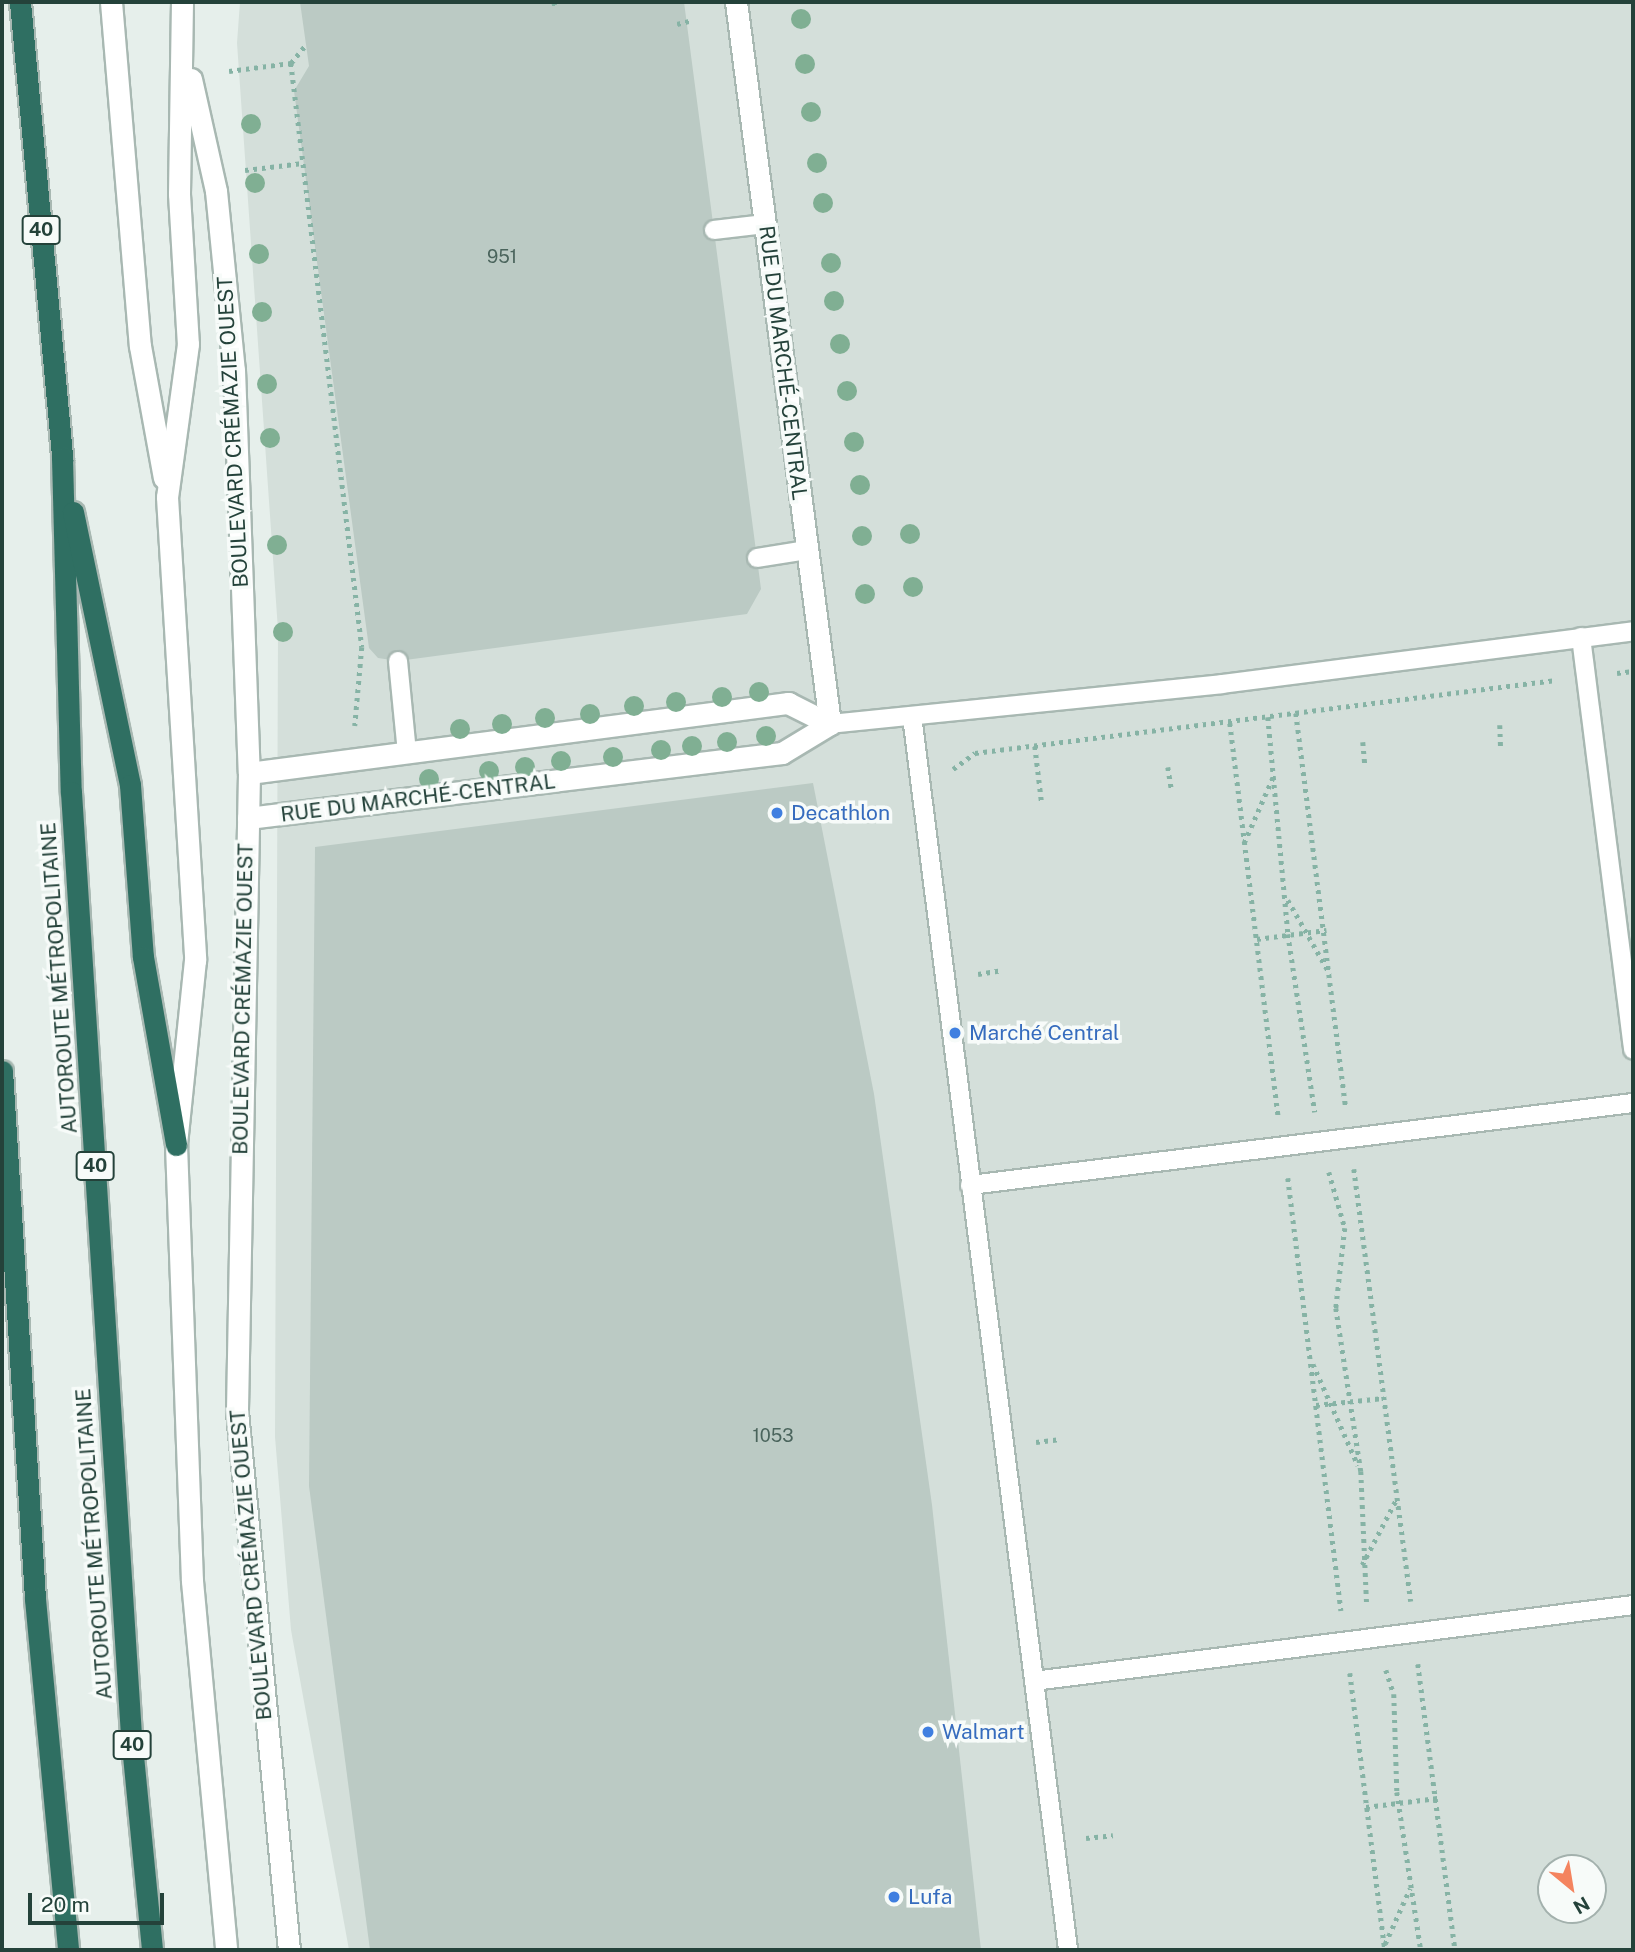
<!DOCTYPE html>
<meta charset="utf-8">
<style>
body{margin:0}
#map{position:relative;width:1635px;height:1952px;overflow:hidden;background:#e6efeb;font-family:"Public Sans",sans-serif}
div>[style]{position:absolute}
.built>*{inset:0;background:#d4dfda}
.building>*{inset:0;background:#bbcac4}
.path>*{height:4.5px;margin-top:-2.25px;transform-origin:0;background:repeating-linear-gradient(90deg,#86b3a5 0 3.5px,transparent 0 8.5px)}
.roads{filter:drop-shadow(2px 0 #a8b8b2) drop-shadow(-2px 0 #a8b8b2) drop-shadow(0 2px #a8b8b2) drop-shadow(0 -2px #a8b8b2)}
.lane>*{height:18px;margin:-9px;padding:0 9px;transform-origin:9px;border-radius:9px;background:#fff}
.street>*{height:21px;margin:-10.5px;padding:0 10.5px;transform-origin:10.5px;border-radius:10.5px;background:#fff}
.secondary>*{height:21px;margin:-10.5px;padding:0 10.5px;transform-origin:10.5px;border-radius:10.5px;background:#fff}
.highway>*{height:21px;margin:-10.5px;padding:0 10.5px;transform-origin:10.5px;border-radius:10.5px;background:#2f6f62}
.trees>*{width:20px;height:20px;margin:-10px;border-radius:50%;background:#80af93}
.dots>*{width:19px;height:19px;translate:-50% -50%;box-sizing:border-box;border:4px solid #f7fbf9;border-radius:50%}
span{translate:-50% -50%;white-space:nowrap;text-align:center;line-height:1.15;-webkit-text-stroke:7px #f7fbf9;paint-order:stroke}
.number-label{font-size:18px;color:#4a645c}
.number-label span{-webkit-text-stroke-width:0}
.shield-label span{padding:2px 5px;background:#f7fbf9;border:2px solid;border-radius:5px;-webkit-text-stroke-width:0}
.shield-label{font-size:19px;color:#24423a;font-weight:700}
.street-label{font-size:21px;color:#24423a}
.shop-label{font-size:21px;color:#366cbe}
.left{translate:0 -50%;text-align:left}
.frame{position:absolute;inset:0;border:4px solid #24423a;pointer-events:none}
.north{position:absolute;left:1537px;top:1854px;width:70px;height:70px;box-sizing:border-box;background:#f7fbf9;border:2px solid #a3b1ad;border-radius:50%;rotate:150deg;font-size:19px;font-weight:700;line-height:28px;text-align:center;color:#24423a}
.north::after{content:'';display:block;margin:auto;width:24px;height:32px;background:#f4845f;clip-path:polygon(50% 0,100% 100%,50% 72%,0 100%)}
.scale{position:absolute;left:28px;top:1893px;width:136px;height:32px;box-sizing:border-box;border:4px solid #24423a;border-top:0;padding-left:9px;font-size:21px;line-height:24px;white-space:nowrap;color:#24423a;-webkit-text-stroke:5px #f7fbf9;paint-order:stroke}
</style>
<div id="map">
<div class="built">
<div style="clip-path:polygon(evenodd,240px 2px,1633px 2px,1633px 1950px,349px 1950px,291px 1630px,275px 1437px,278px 630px,237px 43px,240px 2px,1551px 1868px,1593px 1868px,1593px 1910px,1551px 1910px,1551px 1868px)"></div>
</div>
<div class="building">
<div style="clip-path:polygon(300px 2px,684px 2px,761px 589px,747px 614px,398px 661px,378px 658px,369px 648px,294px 91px,309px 66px)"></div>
<div style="clip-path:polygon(813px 783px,874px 1094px,932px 1505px,981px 1950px,370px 1950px,309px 1486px,315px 847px)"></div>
</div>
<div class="path">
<div style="left:554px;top:2px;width:4px;rotate:76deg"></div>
<div style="left:677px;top:24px;width:16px;rotate:-14deg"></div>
<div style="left:291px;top:63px;width:22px;rotate:-51deg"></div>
<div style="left:229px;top:71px;width:63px;rotate:-7.4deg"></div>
<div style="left:291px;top:63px;width:588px;rotate:83.07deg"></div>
<div style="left:362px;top:647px;width:79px;rotate:95.1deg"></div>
<div style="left:245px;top:170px;width:58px;rotate:-6.9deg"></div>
<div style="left:1617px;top:673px;width:16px;rotate:-7deg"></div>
<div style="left:1296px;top:713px;width:398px;rotate:82.8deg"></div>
<div style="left:1268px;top:717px;width:218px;rotate:84.7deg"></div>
<div style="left:1288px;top:934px;width:180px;rotate:81.4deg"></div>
<div style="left:1230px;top:723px;width:395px;rotate:83deg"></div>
<div style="left:1500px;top:725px;width:24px;rotate:88deg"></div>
<div style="left:1363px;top:742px;width:25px;rotate:85deg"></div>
<div style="left:1035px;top:746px;width:59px;rotate:83.2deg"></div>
<div style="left:1168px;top:767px;width:24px;rotate:81deg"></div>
<div style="left:953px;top:769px;width:27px;rotate:-36deg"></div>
<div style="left:975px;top:753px;width:586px;rotate:-7.16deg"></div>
<div style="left:1244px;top:843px;width:72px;rotate:-66.3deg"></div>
<div style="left:1288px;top:900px;width:85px;rotate:60.4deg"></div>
<div style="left:1257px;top:939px;width:70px;rotate:-7.4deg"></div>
<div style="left:978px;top:974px;width:25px;rotate:-9deg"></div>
<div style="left:1354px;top:1169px;width:436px;rotate:82.5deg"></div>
<div style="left:1329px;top:1172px;width:58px;rotate:74.1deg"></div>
<div style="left:1345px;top:1228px;width:81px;rotate:96.4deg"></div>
<div style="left:1336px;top:1308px;width:165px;rotate:81.3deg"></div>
<div style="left:1361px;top:1471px;width:135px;rotate:87.5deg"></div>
<div style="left:1288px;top:1178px;width:436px;rotate:83deg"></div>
<div style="left:1313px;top:1364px;width:111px;rotate:66deg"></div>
<div style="left:1316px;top:1405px;width:68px;rotate:-5.9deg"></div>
<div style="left:1036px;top:1442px;width:25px;rotate:-7deg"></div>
<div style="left:1362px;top:1565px;width:76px;rotate:-62.4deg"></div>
<div style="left:1418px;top:1664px;width:288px;rotate:82.6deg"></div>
<div style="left:1386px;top:1670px;width:25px;rotate:72deg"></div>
<div style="left:1394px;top:1694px;width:98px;rotate:88.2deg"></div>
<div style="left:1397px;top:1792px;width:160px;rotate:81.4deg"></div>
<div style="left:1350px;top:1673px;width:279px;rotate:82.8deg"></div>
<div style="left:1366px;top:1807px;width:72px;rotate:-7.2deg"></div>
<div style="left:1086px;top:1838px;width:27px;rotate:-6deg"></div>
<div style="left:1385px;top:1944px;width:61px;rotate:-65.9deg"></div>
</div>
<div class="roads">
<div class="lane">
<div style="left:714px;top:230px;width:51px;rotate:-6.7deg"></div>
<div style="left:757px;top:558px;width:51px;rotate:-9.1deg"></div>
<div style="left:1581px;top:637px;width:416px;rotate:82.8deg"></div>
<div style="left:398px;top:661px;width:91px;rotate:84.4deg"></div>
<div style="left:912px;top:716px;width:1244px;rotate:82.79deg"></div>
<div style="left:830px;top:724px;width:394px;rotate:-5.8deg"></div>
<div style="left:1222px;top:684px;width:414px;rotate:-7.3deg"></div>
<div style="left:970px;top:1185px;width:668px;rotate:-7.05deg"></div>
<div style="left:1034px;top:1681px;width:604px;rotate:-7.23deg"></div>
</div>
<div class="street">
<div style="left:736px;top:2px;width:728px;rotate:82.58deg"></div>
<div style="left:249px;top:773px;width:544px;rotate:-7.4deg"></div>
<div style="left:788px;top:703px;width:47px;rotate:26.6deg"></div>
<div style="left:248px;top:818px;width:538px;rotate:-6.94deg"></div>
<div style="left:782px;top:753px;width:56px;rotate:-31.1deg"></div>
</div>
<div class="secondary">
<div style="left:111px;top:2px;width:345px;rotate:85.2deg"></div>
<div style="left:140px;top:346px;width:134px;rotate:79.7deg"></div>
<div style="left:182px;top:2px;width:192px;rotate:90.9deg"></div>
<div style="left:179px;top:194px;width:150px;rotate:86.6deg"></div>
<div style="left:188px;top:344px;width:154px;rotate:97.8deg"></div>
<div style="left:167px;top:497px;width:464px;rotate:86.5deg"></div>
<div style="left:195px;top:960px;width:186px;rotate:95.9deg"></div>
<div style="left:176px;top:1145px;width:436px;rotate:87.9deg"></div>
<div style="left:192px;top:1581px;width:371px;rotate:84.7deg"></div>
<div style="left:191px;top:79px;width:115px;rotate:77.4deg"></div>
<div style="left:216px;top:191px;width:180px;rotate:84.3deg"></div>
<div style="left:234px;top:370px;width:403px;rotate:87.9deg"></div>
<div style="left:249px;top:773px;width:639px;rotate:91.08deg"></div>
<div style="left:237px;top:1412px;width:541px;rotate:84.48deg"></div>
</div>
<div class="highway">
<div style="left:20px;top:2px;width:458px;rotate:84.7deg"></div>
<div style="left:62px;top:458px;width:334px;rotate:88.5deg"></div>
<div style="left:71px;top:792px;width:945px;rotate:86.36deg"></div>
<div style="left:131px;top:1735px;width:216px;rotate:84.4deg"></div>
<div style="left:73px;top:512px;width:279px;rotate:78.2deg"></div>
<div style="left:130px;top:785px;width:172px;rotate:85.7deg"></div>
<div style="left:143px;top:957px;width:191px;rotate:80deg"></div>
<div style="left:2px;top:1071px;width:529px;rotate:86.42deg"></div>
<div style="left:35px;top:1599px;width:353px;rotate:84.6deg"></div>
</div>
</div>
<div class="trees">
<div style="left:801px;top:19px"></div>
<div style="left:805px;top:64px"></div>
<div style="left:811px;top:112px"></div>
<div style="left:251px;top:124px"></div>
<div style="left:817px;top:163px"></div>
<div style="left:255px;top:183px"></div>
<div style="left:823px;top:203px"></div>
<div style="left:259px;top:254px"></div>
<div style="left:831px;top:263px"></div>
<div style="left:834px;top:301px"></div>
<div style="left:262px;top:312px"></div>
<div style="left:840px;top:344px"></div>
<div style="left:267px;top:384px"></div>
<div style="left:847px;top:391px"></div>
<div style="left:270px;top:438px"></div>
<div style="left:854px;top:442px"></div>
<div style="left:860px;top:485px"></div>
<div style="left:910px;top:534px"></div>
<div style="left:862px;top:536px"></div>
<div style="left:277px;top:545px"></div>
<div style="left:913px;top:587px"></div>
<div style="left:865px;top:594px"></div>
<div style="left:283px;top:632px"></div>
<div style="left:759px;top:692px"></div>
<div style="left:722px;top:697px"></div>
<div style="left:676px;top:702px"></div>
<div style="left:634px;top:706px"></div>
<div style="left:590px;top:714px"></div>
<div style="left:545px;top:718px"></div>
<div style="left:502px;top:724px"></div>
<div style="left:460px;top:729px"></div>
<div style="left:766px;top:736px"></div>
<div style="left:727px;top:742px"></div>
<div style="left:692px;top:746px"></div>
<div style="left:661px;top:750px"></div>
<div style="left:613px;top:757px"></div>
<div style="left:561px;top:761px"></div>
<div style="left:525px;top:767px"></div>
<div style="left:489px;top:771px"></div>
<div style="left:429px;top:779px"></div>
</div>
<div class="dots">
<div style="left:777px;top:813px;background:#3f7fe0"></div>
<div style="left:955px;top:1033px;background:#3f7fe0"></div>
<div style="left:928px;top:1732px;background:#3f7fe0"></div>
<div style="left:894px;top:1897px;background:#3f7fe0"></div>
</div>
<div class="number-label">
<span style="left:502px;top:257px">951</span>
<span style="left:773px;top:1436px">1053</span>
</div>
<div class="shield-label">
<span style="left:41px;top:230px">40</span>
<span style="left:95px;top:1166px">40</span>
<span style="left:132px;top:1745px">40</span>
</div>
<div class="street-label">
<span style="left:783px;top:363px;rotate:83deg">RUE DU MARCHÉ-CENTRAL</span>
<span style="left:233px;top:432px;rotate:-93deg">BOULEVARD CRÉMAZIE OUEST</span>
<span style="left:418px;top:798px;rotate:-7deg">RUE DU MARCHÉ-CENTRAL</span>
<span style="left:59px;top:978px;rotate:-94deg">AUTOROUTE MÉTROPOLITAINE</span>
<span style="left:243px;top:999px;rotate:-89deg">BOULEVARD CRÉMAZIE OUEST</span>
<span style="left:94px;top:1544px;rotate:-94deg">AUTOROUTE MÉTROPOLITAINE</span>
<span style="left:251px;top:1565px;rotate:-95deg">BOULEVARD CRÉMAZIE OUEST</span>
</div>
<div class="shop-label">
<span class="left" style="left:791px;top:813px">Decathlon</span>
<span class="left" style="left:969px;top:1033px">Marché Central</span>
<span class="left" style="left:942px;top:1732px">Walmart</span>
<span class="left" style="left:908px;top:1897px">Lufa</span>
</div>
<div class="frame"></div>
<div class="north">N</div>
<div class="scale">20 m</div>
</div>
